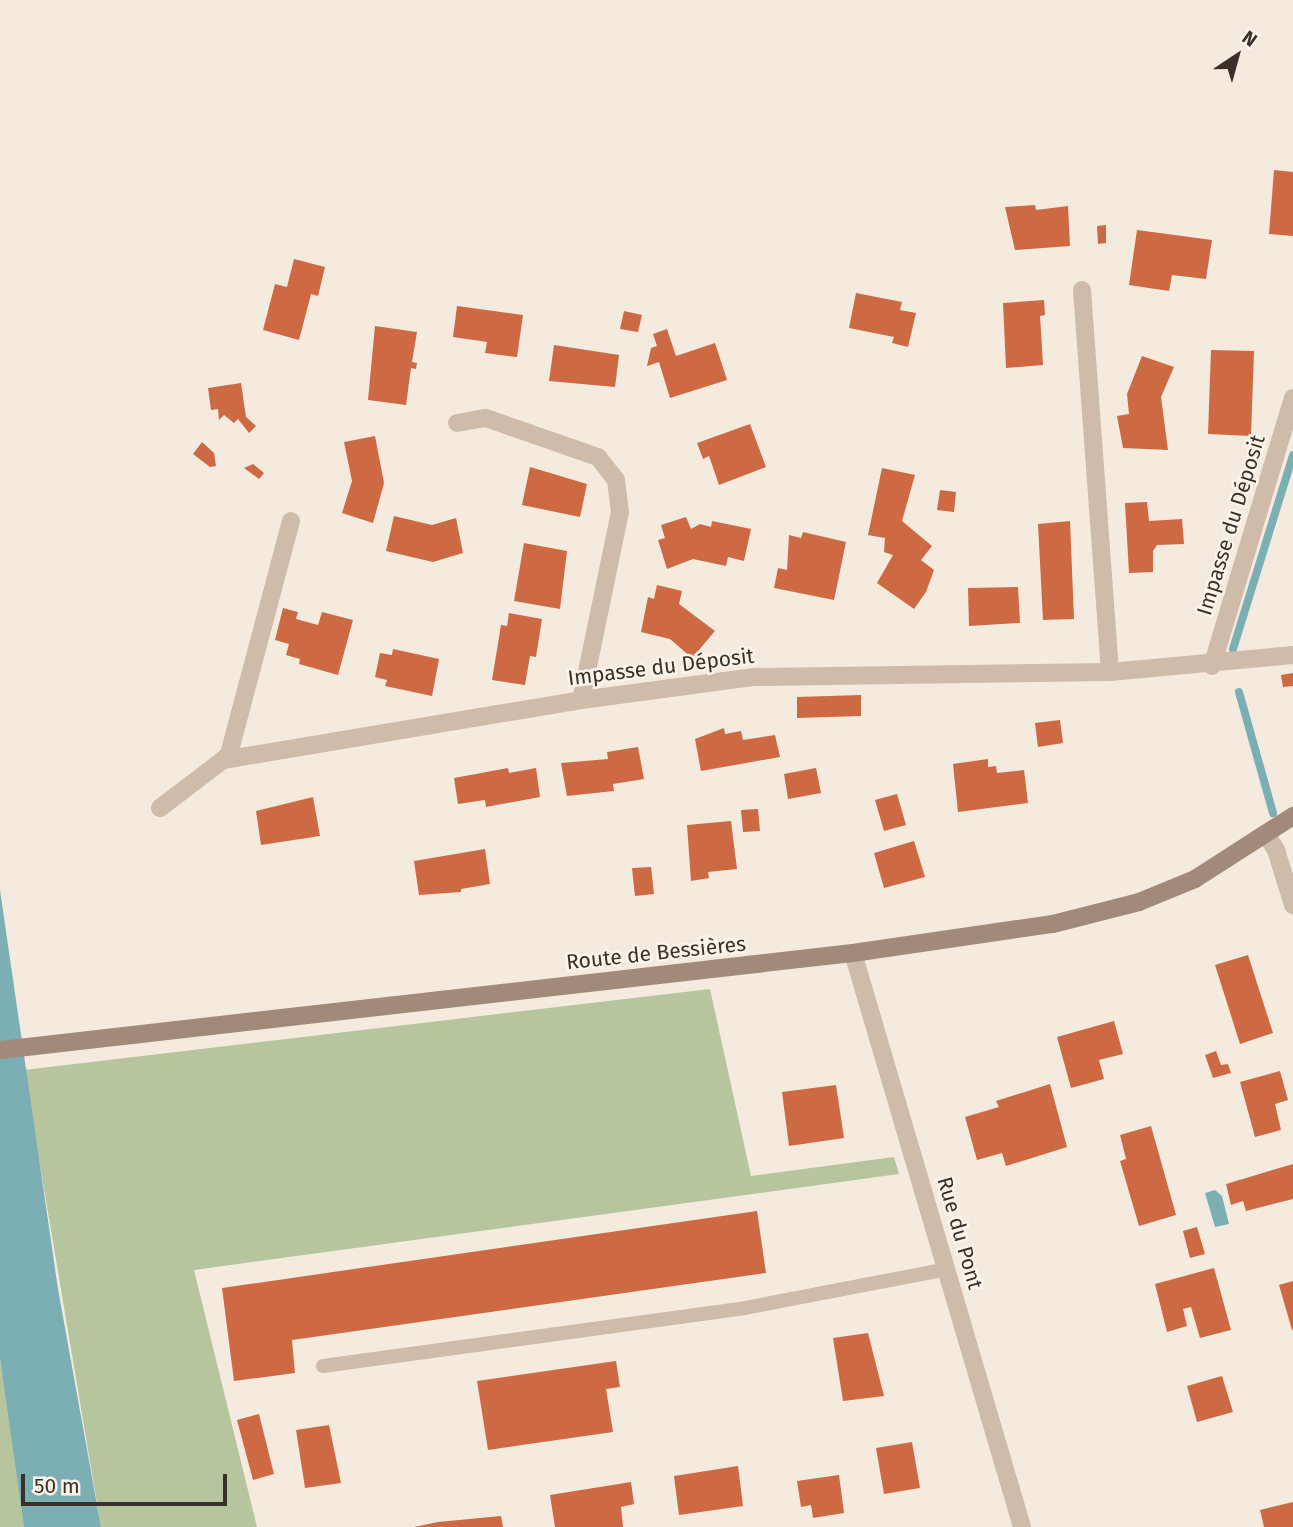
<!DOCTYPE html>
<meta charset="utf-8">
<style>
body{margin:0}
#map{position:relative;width:1293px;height:1527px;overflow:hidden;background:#f4ebde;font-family:"Fira Sans",sans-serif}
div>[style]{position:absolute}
.green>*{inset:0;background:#b6c59d}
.water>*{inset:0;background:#7bafb4}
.stream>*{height:8px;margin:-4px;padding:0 4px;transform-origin:4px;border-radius:4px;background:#7bafb4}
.building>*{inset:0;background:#cd6943}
.service>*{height:14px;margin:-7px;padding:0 7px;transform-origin:7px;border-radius:7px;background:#cebba9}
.minor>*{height:18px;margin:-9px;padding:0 9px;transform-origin:9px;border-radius:9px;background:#cebba9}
.secondary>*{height:18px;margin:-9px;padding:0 9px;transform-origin:9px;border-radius:9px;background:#a28a7a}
span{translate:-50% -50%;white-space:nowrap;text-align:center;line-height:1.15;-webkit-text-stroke:5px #fbf4eb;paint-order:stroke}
.street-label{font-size:21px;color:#3a2f29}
.north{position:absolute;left:1202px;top:21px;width:70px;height:70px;-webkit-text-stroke:5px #fbf4eb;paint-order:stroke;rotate:36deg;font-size:19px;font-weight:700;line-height:28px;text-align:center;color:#3a2f29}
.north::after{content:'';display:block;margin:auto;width:24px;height:32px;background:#3a2f29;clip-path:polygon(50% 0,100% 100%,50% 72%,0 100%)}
.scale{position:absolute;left:21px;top:1474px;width:206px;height:32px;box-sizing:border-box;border:4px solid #3a2f29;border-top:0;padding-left:9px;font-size:21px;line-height:24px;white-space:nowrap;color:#3a2f29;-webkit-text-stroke:5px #fbf4eb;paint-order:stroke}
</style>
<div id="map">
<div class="green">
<div style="clip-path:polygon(710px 989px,751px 1176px,894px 1157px,899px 1174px,194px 1270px,257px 1527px,101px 1527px,24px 1070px)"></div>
<div style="clip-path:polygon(0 1358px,8px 1406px,24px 1527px,0 1527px)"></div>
</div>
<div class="water">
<div style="clip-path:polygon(0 890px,58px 1289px,101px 1527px,24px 1527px,0 1358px)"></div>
<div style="clip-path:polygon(1215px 1190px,1222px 1196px,1229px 1224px,1215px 1227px,1205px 1193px)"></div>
</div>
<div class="stream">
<div style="left:1233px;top:649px;width:203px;rotate:-72.8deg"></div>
<div style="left:1239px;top:692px;width:126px;rotate:74.3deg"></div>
</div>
<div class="building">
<div style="clip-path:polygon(1274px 170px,1293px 172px,1293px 236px,1269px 234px)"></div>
<div style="clip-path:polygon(1035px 205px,1036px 210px,1068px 206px,1070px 246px,1015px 250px,1005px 207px)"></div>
<div style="clip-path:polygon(1106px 225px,1106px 243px,1098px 244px,1097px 226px)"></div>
<div style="clip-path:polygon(1137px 230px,1212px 240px,1206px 279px,1172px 275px,1169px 291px,1129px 285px)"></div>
<div style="clip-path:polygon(294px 259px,325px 267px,318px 296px,311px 294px,299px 340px,263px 330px,275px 284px,287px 287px)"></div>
<div style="clip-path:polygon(856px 293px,902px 302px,900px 310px,916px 313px,908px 347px,892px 343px,894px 337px,849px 328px)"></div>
<div style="clip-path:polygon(1044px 300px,1045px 315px,1040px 316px,1043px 365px,1006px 368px,1003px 303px)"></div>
<div style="clip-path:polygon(457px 306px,523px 315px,517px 357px,485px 353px,487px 342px,453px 337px)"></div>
<div style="clip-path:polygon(624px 311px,642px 315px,638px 332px,620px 329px)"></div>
<div style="clip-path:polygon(375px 326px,417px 332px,412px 362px,417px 363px,416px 369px,411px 368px,406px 405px,368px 400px)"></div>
<div style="clip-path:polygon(667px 329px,676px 356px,715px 343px,727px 380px,670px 398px,659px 362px,647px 366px,651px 348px,657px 346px,653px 334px)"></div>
<div style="clip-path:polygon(554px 345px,619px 355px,615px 387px,549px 381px)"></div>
<div style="clip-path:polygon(1211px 350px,1254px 351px,1251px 436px,1208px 434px)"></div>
<div style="clip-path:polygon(1142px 356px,1174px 367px,1161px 397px,1168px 450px,1123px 448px,1117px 416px,1129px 414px,1127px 394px)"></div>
<div style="clip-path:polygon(241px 383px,246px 417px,256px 426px,249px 433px,238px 419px,234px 423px,224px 415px,219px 420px,218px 409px,211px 410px,208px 388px)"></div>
<div style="clip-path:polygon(750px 424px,766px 467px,719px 485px,709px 456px,703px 459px,697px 443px)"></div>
<div style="clip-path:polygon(375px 436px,384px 483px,373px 523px,342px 513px,352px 481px,344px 442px)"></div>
<div style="clip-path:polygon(202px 442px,214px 453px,216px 466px,210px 467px,193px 454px)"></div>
<div style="clip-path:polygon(253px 464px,264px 473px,259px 479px,244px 468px)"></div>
<div style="clip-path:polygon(530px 467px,587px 484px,580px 517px,522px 505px)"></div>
<div style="clip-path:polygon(882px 468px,915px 475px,902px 521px,932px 546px,921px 560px,934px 570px,926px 592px,914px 609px,877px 583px,893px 555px,884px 552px,885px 538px,868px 535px)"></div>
<div style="clip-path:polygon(940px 490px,956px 492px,954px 512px,937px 510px)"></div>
<div style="clip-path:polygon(1147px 502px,1149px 521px,1182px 519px,1184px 544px,1157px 545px,1153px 551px,1153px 572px,1129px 573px,1125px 503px)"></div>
<div style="clip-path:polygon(394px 516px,432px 525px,456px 518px,463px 553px,433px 562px,386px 551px)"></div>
<div style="clip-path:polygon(686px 517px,691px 529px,700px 524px,711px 527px,712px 521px,751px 529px,744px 561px,728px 557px,726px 566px,693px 559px,667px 569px,658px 540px,665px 538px,661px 525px)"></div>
<div style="clip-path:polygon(1070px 521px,1074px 619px,1043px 620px,1038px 524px)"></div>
<div style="clip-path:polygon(803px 532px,846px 542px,834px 600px,774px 588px,778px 568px,787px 570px,789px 535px,801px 538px)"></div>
<div style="clip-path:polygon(524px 543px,567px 551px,560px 609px,514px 601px)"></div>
<div style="clip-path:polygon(657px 585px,682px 591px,679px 604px,715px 631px,692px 658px,670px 639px,641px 632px,648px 597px,654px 599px)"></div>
<div style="clip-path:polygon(1018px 587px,1020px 623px,969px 626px,968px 588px)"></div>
<div style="clip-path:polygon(283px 608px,298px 612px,296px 619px,318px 625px,322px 612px,353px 620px,338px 675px,299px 664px,300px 659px,286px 655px,289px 644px,275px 640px)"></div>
<div style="clip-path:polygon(509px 613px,542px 619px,536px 657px,530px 656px,525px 685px,492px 680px,501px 625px,507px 626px)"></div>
<div style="clip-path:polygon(393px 649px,439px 659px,432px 696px,385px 686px,387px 680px,375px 677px,380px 653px,392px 655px)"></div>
<div style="clip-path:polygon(1293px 673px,1293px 686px,1283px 687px,1281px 675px)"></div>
<div style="clip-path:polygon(861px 695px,861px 716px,797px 718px,797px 697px)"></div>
<div style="clip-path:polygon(1060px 720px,1063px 743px,1038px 747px,1035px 723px)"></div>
<div style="clip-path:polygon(724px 728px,725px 734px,741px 731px,743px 740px,775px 735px,780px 757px,701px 771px,695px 739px)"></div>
<div style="clip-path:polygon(638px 747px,644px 779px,613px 784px,614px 791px,567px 796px,561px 763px,608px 759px,607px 752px)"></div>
<div style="clip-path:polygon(988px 759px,988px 767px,996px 766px,997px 773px,1024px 770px,1028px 803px,958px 812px,953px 764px)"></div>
<div style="clip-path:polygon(508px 768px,509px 773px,536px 768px,540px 797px,486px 807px,485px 800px,458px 804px,454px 778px)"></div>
<div style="clip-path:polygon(816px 768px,821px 793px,788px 799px,784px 774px)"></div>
<div style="clip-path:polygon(897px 794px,906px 825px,884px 831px,875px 800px)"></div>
<div style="clip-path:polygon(313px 797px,320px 836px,261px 845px,256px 811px)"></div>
<div style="clip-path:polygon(758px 809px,760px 831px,743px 832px,741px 810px)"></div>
<div style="clip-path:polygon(731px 821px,737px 869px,708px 872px,709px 878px,691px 881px,687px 825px)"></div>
<div style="clip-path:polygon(914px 841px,925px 877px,884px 888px,874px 853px)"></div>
<div style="clip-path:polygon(485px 849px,490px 884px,461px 889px,461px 892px,419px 895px,414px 861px)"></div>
<div style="clip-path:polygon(651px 867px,654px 894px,635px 896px,632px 868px)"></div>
<div style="clip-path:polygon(1248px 955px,1273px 1033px,1240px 1044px,1215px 965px)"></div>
<div style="clip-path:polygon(1114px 1021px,1123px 1054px,1099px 1060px,1104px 1079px,1071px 1088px,1057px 1037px)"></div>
<div style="clip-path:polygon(1216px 1051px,1221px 1065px,1228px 1064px,1231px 1073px,1213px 1078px,1205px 1055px)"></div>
<div style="clip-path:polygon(1280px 1071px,1288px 1100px,1275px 1104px,1281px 1130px,1255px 1137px,1240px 1082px)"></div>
<div style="clip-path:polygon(1050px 1084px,1067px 1147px,1006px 1166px,1002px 1153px,977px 1160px,965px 1117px,999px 1107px,996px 1101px)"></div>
<div style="clip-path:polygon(836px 1085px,844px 1138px,789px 1146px,782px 1092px)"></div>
<div style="clip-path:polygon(1151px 1126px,1176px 1215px,1139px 1226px,1120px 1161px,1126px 1159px,1120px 1135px)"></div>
<div style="clip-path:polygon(1293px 1164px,1293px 1199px,1246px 1211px,1243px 1201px,1231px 1205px,1226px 1184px)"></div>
<div style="clip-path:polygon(757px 1211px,766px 1273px,292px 1340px,295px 1373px,234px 1381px,222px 1288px)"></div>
<div style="clip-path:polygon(1197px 1227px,1205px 1254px,1190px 1258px,1183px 1231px)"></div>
<div style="clip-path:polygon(1214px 1268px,1231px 1330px,1200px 1338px,1191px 1307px,1183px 1309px,1187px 1326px,1167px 1332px,1155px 1284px)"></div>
<div style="clip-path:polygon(1293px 1281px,1293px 1330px,1292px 1330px,1279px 1285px)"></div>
<div style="clip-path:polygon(868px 1333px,884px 1396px,843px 1401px,833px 1338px)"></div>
<div style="clip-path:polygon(616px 1361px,620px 1387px,606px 1389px,613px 1432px,488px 1450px,477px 1381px)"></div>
<div style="clip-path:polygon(1222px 1376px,1233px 1412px,1197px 1422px,1187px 1386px)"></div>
<div style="clip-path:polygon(259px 1414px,274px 1474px,253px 1480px,237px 1420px)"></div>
<div style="clip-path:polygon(329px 1425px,341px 1483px,305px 1488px,296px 1430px)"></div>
<div style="clip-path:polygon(912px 1442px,920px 1488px,884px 1494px,876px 1448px)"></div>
<div style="clip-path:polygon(738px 1466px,743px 1506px,679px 1515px,674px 1476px)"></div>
<div style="clip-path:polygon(839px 1475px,844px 1513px,813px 1518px,811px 1505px,801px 1507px,797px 1481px)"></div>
<div style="clip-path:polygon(631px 1482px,634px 1504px,621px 1507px,623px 1527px,555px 1527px,550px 1495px)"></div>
<div style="clip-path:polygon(1293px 1502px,1293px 1527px,1264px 1527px,1260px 1510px)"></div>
<div style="clip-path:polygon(501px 1516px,503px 1527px,414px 1527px,438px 1522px)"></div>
</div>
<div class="service">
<div style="left:323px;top:1366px;width:426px;rotate:-7.8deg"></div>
<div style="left:745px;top:1308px;width:206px;rotate:-10.9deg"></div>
</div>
<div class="minor">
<div style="left:1082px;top:290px;width:383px;rotate:85.8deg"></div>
<div style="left:457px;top:423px;width:29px;rotate:-10deg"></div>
<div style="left:486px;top:418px;width:119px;rotate:19.2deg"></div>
<div style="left:598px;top:457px;width:29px;rotate:52deg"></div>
<div style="left:616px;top:480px;width:32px;rotate:83deg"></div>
<div style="left:620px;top:512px;width:192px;rotate:101.7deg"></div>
<div style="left:1212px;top:666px;width:280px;rotate:-73.2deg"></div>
<div style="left:223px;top:760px;width:8px;rotate:-45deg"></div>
<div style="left:229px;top:754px;width:241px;rotate:-75.1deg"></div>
<div style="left:160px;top:808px;width:79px;rotate:-37.3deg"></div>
<div style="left:223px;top:760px;width:363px;rotate:-9.5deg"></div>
<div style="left:581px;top:700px;width:175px;rotate:-7.6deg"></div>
<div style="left:754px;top:677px;width:356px;rotate:-0.8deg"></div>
<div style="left:1110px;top:672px;width:184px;rotate:-5.3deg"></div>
<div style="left:1267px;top:836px;width:17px;rotate:57deg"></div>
<div style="left:1276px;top:850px;width:58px;rotate:72.8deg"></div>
<div style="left:853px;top:953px;width:598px;rotate:73.59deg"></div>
</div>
<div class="secondary">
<div style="left:0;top:1050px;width:858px;rotate:-6.49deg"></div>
<div style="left:853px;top:953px;width:202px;rotate:-8.3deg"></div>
<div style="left:1053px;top:924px;width:89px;rotate:-14.3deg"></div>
<div style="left:1139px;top:902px;width:61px;rotate:-22.3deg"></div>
<div style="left:1195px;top:879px;width:117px;rotate:-32.7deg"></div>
</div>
<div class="street-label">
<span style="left:1231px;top:525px;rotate:-73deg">Impasse du Déposit</span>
<span style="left:661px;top:667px;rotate:-7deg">Impasse du Déposit</span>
<span style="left:656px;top:953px;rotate:-6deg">Route de Bessières</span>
<span style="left:960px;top:1233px;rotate:74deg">Rue du Pont</span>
</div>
<div class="north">N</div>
<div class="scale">50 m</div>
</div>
